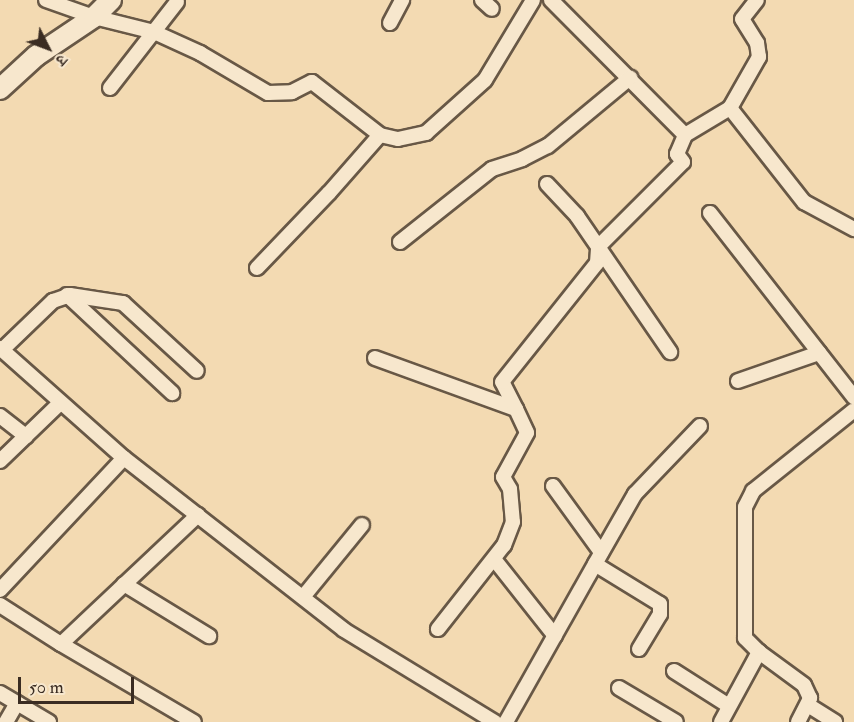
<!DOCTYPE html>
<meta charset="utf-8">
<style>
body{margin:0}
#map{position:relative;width:854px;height:722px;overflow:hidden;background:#f3dab2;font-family:"IM FELL Double Pica","Noto Serif Devanagari",serif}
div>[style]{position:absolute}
.roads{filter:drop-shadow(2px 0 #685846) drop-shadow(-2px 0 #685846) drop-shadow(0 2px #685846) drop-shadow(0 -2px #685846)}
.street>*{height:14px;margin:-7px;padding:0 7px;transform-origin:7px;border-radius:7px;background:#f7e7cd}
.secondary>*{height:20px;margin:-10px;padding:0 10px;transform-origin:10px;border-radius:10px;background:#f7e7cd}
span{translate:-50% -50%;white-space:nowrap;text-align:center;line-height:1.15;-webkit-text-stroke:4.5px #f7e7cd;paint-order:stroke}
.north{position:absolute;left:18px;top:18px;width:60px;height:60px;-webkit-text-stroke:4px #f7e7cd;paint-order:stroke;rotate:132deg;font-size:16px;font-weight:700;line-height:24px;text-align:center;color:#3a2c22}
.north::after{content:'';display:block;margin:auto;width:21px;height:27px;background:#3a2c22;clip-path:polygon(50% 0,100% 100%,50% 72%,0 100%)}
.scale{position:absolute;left:18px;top:677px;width:116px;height:27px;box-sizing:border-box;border:3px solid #3a2c22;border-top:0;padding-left:8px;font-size:18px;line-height:21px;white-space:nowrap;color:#3a2c22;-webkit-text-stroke:4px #f7e7cd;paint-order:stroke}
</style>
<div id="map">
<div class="roads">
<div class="street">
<div style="left:46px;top:0;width:51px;rotate:19.5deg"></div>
<div style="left:94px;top:17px;width:62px;rotate:14deg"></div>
<div style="left:154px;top:32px;width:51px;rotate:24.5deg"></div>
<div style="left:200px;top:53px;width:79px;rotate:30.5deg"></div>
<div style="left:268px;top:93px;width:24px;rotate:-2deg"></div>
<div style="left:292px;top:92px;width:22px;rotate:-27deg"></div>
<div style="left:312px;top:82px;width:86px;rotate:37.9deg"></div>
<div style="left:380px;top:135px;width:18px;rotate:13deg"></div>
<div style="left:398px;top:139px;width:29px;rotate:-12deg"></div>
<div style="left:426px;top:133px;width:79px;rotate:-41.9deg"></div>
<div style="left:485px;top:80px;width:93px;rotate:-59deg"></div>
<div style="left:482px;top:0;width:13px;rotate:42deg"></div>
<div style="left:551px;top:0;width:190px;rotate:45.2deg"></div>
<div style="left:685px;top:135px;width:52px;rotate:-31deg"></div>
<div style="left:730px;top:108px;width:59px;rotate:-60.4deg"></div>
<div style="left:759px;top:57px;width:14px;rotate:-98deg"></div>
<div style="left:757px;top:43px;width:28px;rotate:-122deg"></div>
<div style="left:742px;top:19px;width:24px;rotate:-52deg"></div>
<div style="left:390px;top:23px;width:26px;rotate:-62deg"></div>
<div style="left:110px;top:88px;width:109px;rotate:-52.1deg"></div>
<div style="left:730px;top:108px;width:120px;rotate:51.8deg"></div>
<div style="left:804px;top:202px;width:57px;rotate:28.4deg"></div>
<div style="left:547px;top:184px;width:44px;rotate:46.8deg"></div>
<div style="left:577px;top:216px;width:165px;rotate:55.6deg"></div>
<div style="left:710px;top:213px;width:234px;rotate:52deg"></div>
<div style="left:400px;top:242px;width:117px;rotate:-38.4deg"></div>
<div style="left:492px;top:169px;width:32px;rotate:-18deg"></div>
<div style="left:522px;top:159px;width:29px;rotate:-27deg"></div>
<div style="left:548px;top:146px;width:107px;rotate:-39.7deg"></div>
<div style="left:257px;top:268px;width:104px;rotate:-46.2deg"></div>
<div style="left:329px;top:193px;width:77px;rotate:-48.7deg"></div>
<div style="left:67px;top:295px;width:144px;rotate:43deg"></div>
<div style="left:0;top:348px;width:166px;rotate:41.6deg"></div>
<div style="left:124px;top:458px;width:279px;rotate:38deg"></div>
<div style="left:344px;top:630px;width:177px;rotate:31.4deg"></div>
<div style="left:2px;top:350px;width:71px;rotate:-43.9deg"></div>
<div style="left:53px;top:301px;width:18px;rotate:-19deg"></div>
<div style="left:70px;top:295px;width:54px;rotate:8.6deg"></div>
<div style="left:123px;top:303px;width:100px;rotate:42.6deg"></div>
<div style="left:375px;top:358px;width:150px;rotate:19.9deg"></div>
<div style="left:516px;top:409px;width:26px;rotate:65deg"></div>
<div style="left:527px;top:433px;width:50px;rotate:118.6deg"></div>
<div style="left:503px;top:477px;width:14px;rotate:60deg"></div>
<div style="left:510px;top:489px;width:33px;rotate:85deg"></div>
<div style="left:513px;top:522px;width:25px;rotate:111deg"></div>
<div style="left:504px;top:545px;width:107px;rotate:128.2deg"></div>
<div style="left:738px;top:381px;width:86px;rotate:-19.1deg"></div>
<div style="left:516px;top:409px;width:30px;rotate:-117deg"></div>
<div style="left:502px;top:382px;width:152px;rotate:-51.4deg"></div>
<div style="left:597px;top:263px;width:16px;rotate:-86deg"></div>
<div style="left:598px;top:247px;width:120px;rotate:-45deg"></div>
<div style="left:683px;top:162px;width:10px;rotate:-127deg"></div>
<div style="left:677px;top:154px;width:21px;rotate:-67deg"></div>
<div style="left:0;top:416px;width:33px;rotate:38deg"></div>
<div style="left:0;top:461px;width:83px;rotate:-44deg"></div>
<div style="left:553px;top:486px;width:82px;rotate:54deg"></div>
<div style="left:494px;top:559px;width:98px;rotate:51.6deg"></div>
<div style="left:124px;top:584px;width:100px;rotate:31.5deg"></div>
<div style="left:0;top:590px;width:181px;rotate:-46.8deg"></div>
<div style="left:303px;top:597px;width:93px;rotate:-50.7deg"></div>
<div style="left:0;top:605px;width:72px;rotate:32.6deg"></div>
<div style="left:61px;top:644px;width:154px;rotate:30.4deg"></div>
<div style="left:61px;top:644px;width:188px;rotate:-43.3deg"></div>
<div style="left:639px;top:649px;width:41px;rotate:-59deg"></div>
<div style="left:660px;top:614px;width:10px;rotate:-90deg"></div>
<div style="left:660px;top:604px;width:76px;rotate:-148.4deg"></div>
<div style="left:595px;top:564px;width:81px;rotate:-60.3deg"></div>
<div style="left:635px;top:494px;width:94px;rotate:-46.3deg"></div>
<div style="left:674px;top:671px;width:65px;rotate:32.5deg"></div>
<div style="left:619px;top:688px;width:66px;rotate:30.8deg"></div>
<div style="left:0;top:693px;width:57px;rotate:30.6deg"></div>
<div style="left:808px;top:705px;width:32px;rotate:32deg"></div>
<div style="left:6px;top:722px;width:22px;rotate:-60deg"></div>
<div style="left:506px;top:722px;width:181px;rotate:-60.6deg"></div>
<div style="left:721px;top:722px;width:80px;rotate:-61.5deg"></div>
<div style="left:798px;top:722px;width:27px;rotate:-63deg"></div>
<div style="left:810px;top:698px;width:14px;rotate:-115deg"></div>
<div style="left:804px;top:685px;width:56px;rotate:-143.7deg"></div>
<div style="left:759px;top:652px;width:20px;rotate:-135deg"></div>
<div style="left:745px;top:638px;width:131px;rotate:-90deg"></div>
<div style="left:745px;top:507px;width:18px;rotate:-63deg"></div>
<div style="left:753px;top:491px;width:129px;rotate:-38.7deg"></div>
</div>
<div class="secondary">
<div style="left:0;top:89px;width:49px;rotate:-42.5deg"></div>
<div style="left:36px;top:56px;width:70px;rotate:-33.9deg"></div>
<div style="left:94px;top:17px;width:24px;rotate:-45deg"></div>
</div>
</div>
<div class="north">उ</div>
<div class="scale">50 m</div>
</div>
